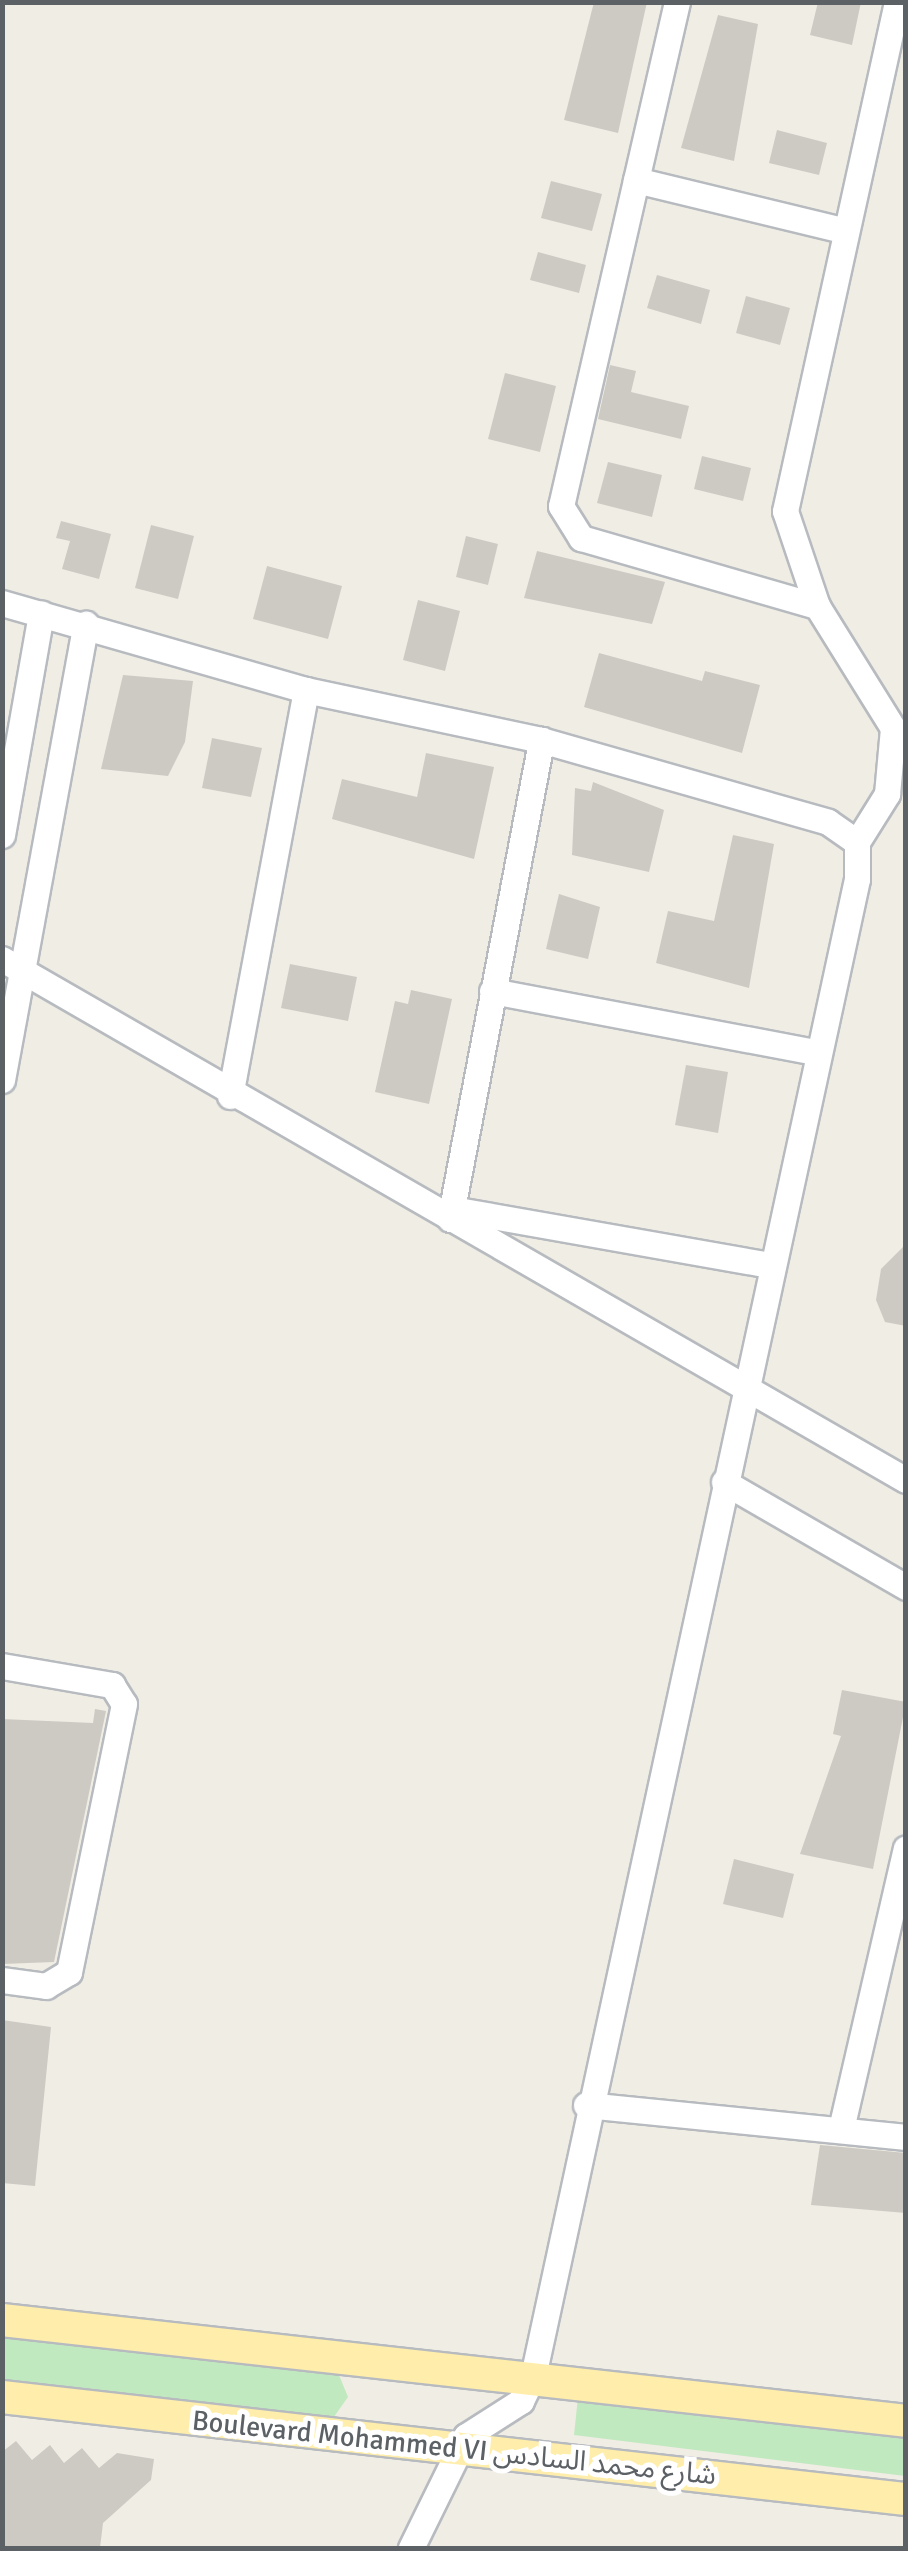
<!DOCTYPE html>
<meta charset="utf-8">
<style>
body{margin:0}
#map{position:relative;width:908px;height:2551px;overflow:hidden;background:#f0ede5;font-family:Signika,"Noto Sans Arabic",sans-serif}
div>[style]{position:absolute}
.green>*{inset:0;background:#c1e9bf}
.building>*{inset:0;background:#cdcac4}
.roads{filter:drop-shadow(2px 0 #b7bbbf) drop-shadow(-2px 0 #b7bbbf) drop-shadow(0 2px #b7bbbf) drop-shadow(0 -2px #b7bbbf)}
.minor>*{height:25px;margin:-12.5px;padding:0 12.5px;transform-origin:12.5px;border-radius:12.5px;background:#fff}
.major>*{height:32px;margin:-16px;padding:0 16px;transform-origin:16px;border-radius:16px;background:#ffeeab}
span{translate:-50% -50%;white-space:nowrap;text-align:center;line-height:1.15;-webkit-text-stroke:10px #fff;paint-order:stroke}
.street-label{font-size:28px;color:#5c6166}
.frame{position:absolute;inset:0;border:5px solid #5c6166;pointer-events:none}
</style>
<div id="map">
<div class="green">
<div style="clip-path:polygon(3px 2334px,339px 2375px,348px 2397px,331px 2421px,3px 2382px)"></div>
<div style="clip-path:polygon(578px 2397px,905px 2437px,905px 2476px,574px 2435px)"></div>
</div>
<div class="building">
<div style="clip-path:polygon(594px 2px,647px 2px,618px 133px,564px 120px)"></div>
<div style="clip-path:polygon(818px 2px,861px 2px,852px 45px,810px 35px)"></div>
<div style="clip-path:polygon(718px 15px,758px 24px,734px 161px,681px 148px)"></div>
<div style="clip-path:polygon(777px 130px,827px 143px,819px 175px,769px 163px)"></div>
<div style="clip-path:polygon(551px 181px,602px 194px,592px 231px,541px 218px)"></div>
<div style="clip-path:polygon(538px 252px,586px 265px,579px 293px,530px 280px)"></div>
<div style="clip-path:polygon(657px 275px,710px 290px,701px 324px,647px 308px)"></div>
<div style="clip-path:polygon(746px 296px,790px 308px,780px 345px,736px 333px)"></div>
<div style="clip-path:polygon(610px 365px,636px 371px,631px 392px,689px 406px,681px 439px,598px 419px)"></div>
<div style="clip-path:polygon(505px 373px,556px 386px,540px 452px,488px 439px)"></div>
<div style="clip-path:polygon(702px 456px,751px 468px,743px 501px,694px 489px)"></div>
<div style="clip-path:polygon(608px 462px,662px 475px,652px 517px,597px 503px)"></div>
<div style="clip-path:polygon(61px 521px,111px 534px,99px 579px,62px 569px,70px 541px,56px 538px)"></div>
<div style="clip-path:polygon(151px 525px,194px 536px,178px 599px,135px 588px)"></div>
<div style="clip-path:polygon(466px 536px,498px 544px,488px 585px,456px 577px)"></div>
<div style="clip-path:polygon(537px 551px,665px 582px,652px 624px,524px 598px)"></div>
<div style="clip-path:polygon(267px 566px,342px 586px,328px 639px,253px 619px)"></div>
<div style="clip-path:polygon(418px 600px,460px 611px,445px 671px,403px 660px)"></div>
<div style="clip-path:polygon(599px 653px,702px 681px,705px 671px,760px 685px,742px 753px,584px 707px)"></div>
<div style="clip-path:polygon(123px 675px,193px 681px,185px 742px,168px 776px,101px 769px)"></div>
<div style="clip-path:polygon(212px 738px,262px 748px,251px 797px,202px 788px)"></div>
<div style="clip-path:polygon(426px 753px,494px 767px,474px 859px,332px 819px,342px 779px,417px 797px)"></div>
<div style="clip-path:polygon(593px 782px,664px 810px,649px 872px,572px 855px,575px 788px,591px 791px)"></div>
<div style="clip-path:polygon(733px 835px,774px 844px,749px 988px,656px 963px,668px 911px,714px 921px)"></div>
<div style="clip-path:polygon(559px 894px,600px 907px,588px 959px,546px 949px)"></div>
<div style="clip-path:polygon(290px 964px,357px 977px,348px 1021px,281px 1008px)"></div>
<div style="clip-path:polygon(411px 990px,452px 999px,429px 1104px,375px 1092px,395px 1001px,408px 1004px)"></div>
<div style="clip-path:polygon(686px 1065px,728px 1072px,718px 1133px,675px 1125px)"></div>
<div style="clip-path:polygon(906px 1244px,906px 1326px,885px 1322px,876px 1300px,881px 1269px)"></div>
<div style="clip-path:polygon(842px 1690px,906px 1702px,873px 1869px,800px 1854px,841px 1736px,833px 1734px)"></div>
<div style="clip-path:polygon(95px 1709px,106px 1711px,54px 1962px,2px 1964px,2px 1719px,93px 1723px)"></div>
<div style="clip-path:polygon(734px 1859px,794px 1874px,783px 1918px,723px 1904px)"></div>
<div style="clip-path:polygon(2px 2020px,51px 2027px,35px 2186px,2px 2183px)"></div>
<div style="clip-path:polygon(820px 2145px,906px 2153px,906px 2213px,811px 2205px)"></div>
<div style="clip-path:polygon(16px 2441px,32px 2460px,50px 2445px,64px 2463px,82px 2448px,99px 2468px,117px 2453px,154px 2459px,151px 2480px,103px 2523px,100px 2548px,2px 2548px,2px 2452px)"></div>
</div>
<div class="roads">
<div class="minor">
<div style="left:677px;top:2px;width:517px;rotate:102.96deg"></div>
<div style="left:561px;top:506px;width:38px;rotate:58deg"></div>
<div style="left:581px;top:538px;width:246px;rotate:16.1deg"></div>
<div style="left:636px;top:180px;width:212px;rotate:13.6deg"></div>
<div style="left:2px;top:603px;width:316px;rotate:16deg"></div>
<div style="left:306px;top:690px;width:240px;rotate:12deg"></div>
<div style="left:541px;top:740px;width:298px;rotate:15.9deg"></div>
<div style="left:828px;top:822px;width:35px;rotate:35deg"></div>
<div style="left:857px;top:842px;width:37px;rotate:90deg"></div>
<div style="left:857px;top:879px;width:1532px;rotate:102.21deg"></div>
<div style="left:533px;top:2376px;width:28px;rotate:116deg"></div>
<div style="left:521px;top:2401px;width:65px;rotate:147.5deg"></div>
<div style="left:466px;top:2436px;width:125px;rotate:116.2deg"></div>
<div style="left:2px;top:835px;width:225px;rotate:-80deg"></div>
<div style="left:857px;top:842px;width:57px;rotate:-58deg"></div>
<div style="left:887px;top:794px;width:66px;rotate:-84.8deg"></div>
<div style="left:893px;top:728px;width:144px;rotate:-121.9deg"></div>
<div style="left:817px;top:606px;width:100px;rotate:-108.6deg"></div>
<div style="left:785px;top:511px;width:521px;rotate:-77.59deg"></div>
<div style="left:2px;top:959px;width:1043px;rotate:29.96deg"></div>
<div style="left:492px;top:991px;width:330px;rotate:10.7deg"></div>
<div style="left:2px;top:1080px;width:464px;rotate:-79.6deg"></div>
<div style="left:230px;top:1096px;width:413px;rotate:-79.4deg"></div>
<div style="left:452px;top:1209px;width:322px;rotate:10deg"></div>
<div style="left:450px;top:1219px;width:488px;rotate:-79.2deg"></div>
<div style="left:724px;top:1482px;width:210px;rotate:30deg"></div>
<div style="left:2px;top:1666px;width:112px;rotate:9.8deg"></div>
<div style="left:112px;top:1685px;width:22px;rotate:58deg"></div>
<div style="left:124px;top:1704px;width:274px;rotate:101.6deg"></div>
<div style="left:69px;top:1972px;width:27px;rotate:149deg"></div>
<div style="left:46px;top:1986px;width:44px;rotate:-172.2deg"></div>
<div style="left:586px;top:2105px;width:322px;rotate:5.7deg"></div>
<div style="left:841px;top:2129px;width:288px;rotate:-77deg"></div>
</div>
<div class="major">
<div style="left:2px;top:2320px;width:910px;rotate:6.37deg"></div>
<div style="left:2px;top:2397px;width:910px;rotate:6.44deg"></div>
</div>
</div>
<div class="street-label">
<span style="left:454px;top:2448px;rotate:6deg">Boulevard Mohammed VI شارع محمد السادس</span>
</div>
<div class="frame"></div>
</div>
